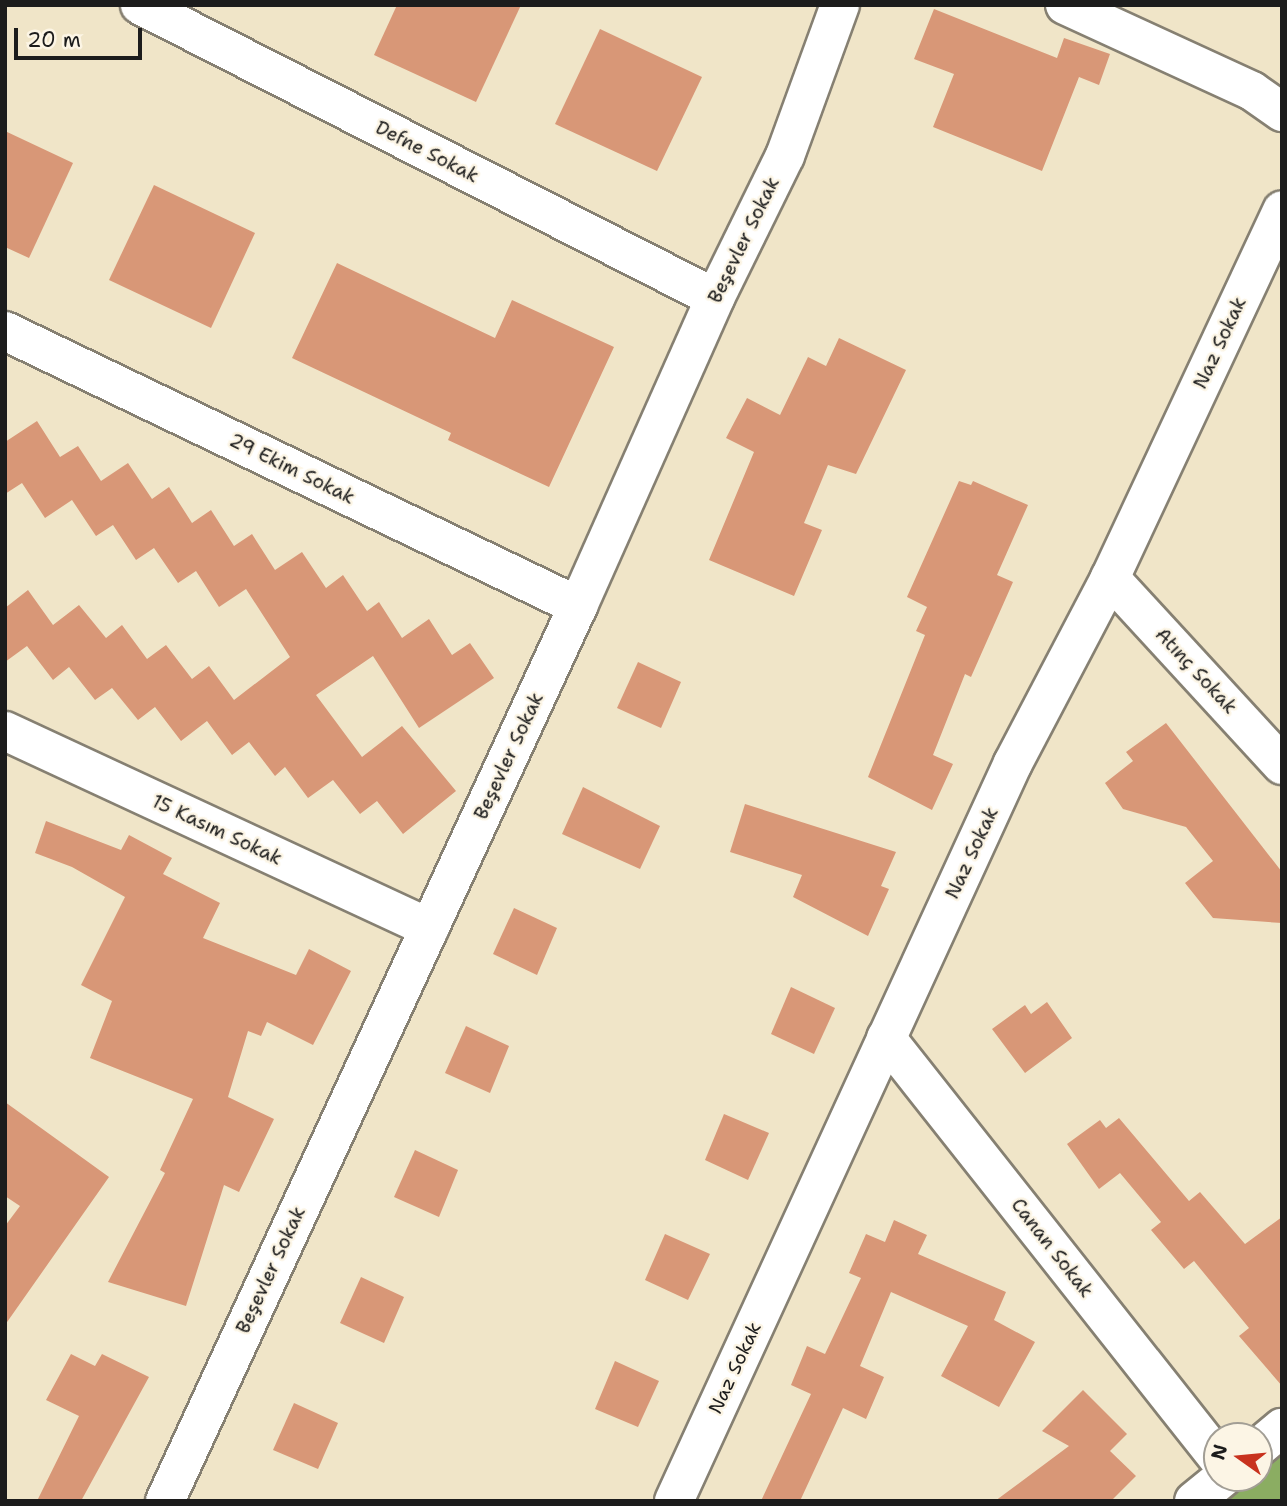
<!DOCTYPE html>
<meta charset="utf-8">
<style>
body{margin:0}
#map{position:relative;width:1287px;height:1506px;overflow:hidden;background:#f0e5c8;font-family:"Shantell Sans",sans-serif}
div>[style]{position:absolute}
.forest>*{inset:0;background:#8bad62}
.building>*{inset:0;background:#d89777}
.roads{filter:drop-shadow(2px 0 #868072) drop-shadow(-2px 0 #868072) drop-shadow(0 2px #868072) drop-shadow(0 -2px #868072)}
.minor>*{height:38px;margin:-19px;padding:0 19px;transform-origin:19px;border-radius:19px;background:#fff}
span{translate:-50% -50%;white-space:nowrap;text-align:center;line-height:1.15;-webkit-text-stroke:5px #fcf5e5;paint-order:stroke}
.street-label{font-size:19px;color:#1c1c1c}
.frame{position:absolute;inset:0;border:7px solid #1c1c1c;pointer-events:none}
.north{position:absolute;left:1203px;top:1422px;width:70px;height:70px;box-sizing:border-box;background:#fcf5e5;border:2px solid #a29e95;border-radius:50%;rotate:285deg;font-size:19px;font-weight:700;line-height:28px;text-align:center;color:#1c1c1c}
.north::after{content:'';display:block;margin:auto;width:24px;height:32px;background:#c8321e;clip-path:polygon(50% 0,100% 100%,50% 72%,0 100%)}
.scale{position:absolute;left:14px;top:28px;width:128px;height:32px;box-sizing:border-box;border:4px solid #1c1c1c;border-top:0;padding-left:9px;font-size:21px;line-height:24px;white-space:nowrap;color:#1c1c1c;-webkit-text-stroke:5px #fcf5e5;paint-order:stroke}
</style>
<div id="map">
<div class="forest">
<div style="clip-path:polygon(1282px 1414px,1282px 1501px,1179px 1501px,1217px 1478px,1259px 1478px,1259px 1436px)"></div>
</div>
<div class="building">
<div style="clip-path:polygon(397px 5px,521px 5px,476px 102px,374px 55px)"></div>
<div style="clip-path:polygon(934px 9px,1057px 58px,1064px 38px,1110px 54px,1099px 85px,1079px 77px,1042px 171px,933px 127px,954px 74px,914px 59px)"></div>
<div style="clip-path:polygon(600px 29px,702px 77px,657px 171px,555px 124px)"></div>
<div style="clip-path:polygon(5px 131px,73px 163px,29px 258px,5px 247px)"></div>
<div style="clip-path:polygon(154px 185px,255px 233px,211px 328px,109px 280px)"></div>
<div style="clip-path:polygon(337px 263px,495px 338px,512px 300px,614px 347px,549px 487px,448px 440px,451px 433px,292px 358px)"></div>
<div style="clip-path:polygon(839px 338px,906px 370px,856px 474px,828px 465px,804px 523px,822px 530px,794px 596px,709px 560px,754px 452px,726px 438px,747px 398px,780px 415px,808px 357px,826px 366px)"></div>
<div style="clip-path:polygon(37px 421px,60px 457px,78px 446px,101px 481px,128px 463px,152px 499px,169px 487px,192px 523px,211px 510px,234px 546px,252px 534px,275px 570px,302px 552px,326px 588px,343px 575px,367px 611px,379px 602px,402px 638px,429px 619px,452px 655px,470px 643px,494px 678px,419px 728px,373px 656px,316px 695px,362px 757px,402px 726px,456px 791px,403px 834px,377px 801px,360px 814px,333px 780px,308px 798px,285px 767px,275px 776px,249px 742px,232px 755px,207px 721px,181px 741px,155px 707px,138px 720px,112px 688px,95px 700px,69px 667px,53px 680px,27px 646px,5px 662px,5px 608px,28px 590px,53px 625px,79px 605px,106px 638px,122px 625px,147px 659px,166px 645px,192px 679px,209px 666px,234px 700px,290px 657px,246px 589px,219px 607px,196px 571px,178px 583px,154px 548px,136px 560px,113px 525px,96px 536px,72px 500px,45px 518px,22px 483px,5px 494px,5px 442px)"></div>
<div style="clip-path:polygon(959px 481px,971px 485px,973px 481px,1028px 505px,997px 575px,1013px 582px,971px 677px,965px 674px,933px 755px,953px 764px,932px 810px,868px 777px,925px 635px,916px 631px,927px 607px,907px 597px)"></div>
<div style="clip-path:polygon(638px 662px,681px 682px,661px 728px,617px 708px)"></div>
<div style="clip-path:polygon(1166px 723px,1282px 872px,1282px 923px,1213px 918px,1185px 883px,1213px 861px,1186px 827px,1123px 809px,1105px 783px,1133px 761px,1126px 752px)"></div>
<div style="clip-path:polygon(583px 787px,660px 826px,640px 869px,562px 834px)"></div>
<div style="clip-path:polygon(745px 804px,896px 852px,881px 886px,889px 889px,868px 936px,793px 897px,802px 875px,730px 852px)"></div>
<div style="clip-path:polygon(46px 821px,121px 850px,129px 835px,172px 858px,163px 874px,220px 903px,203px 938px,296px 975px,309px 949px,351px 971px,313px 1045px,267px 1022px,261px 1036px,248px 1031px,228px 1097px,274px 1119px,239px 1192px,224px 1185px,186px 1306px,108px 1282px,165px 1173px,160px 1170px,193px 1099px,90px 1058px,112px 1001px,81px 985px,125px 897px,72px 867px,35px 853px)"></div>
<div style="clip-path:polygon(514px 908px,557px 928px,537px 975px,493px 954px)"></div>
<div style="clip-path:polygon(791px 987px,835px 1008px,814px 1054px,771px 1034px)"></div>
<div style="clip-path:polygon(1047px 1002px,1072px 1038px,1025px 1073px,992px 1029px,1025px 1005px,1031px 1014px)"></div>
<div style="clip-path:polygon(466px 1026px,509px 1046px,490px 1093px,445px 1073px)"></div>
<div style="clip-path:polygon(5px 1102px,109px 1177px,5px 1325px,5px 1226px,20px 1206px,5px 1196px)"></div>
<div style="clip-path:polygon(724px 1114px,769px 1133px,748px 1180px,705px 1160px)"></div>
<div style="clip-path:polygon(1119px 1118px,1189px 1201px,1200px 1192px,1245px 1244px,1282px 1217px,1282px 1386px,1239px 1336px,1249px 1328px,1194px 1261px,1184px 1269px,1151px 1230px,1161px 1222px,1120px 1173px,1099px 1189px,1067px 1144px,1100px 1120px,1106px 1128px)"></div>
<div style="clip-path:polygon(415px 1150px,458px 1170px,439px 1217px,394px 1197px)"></div>
<div style="clip-path:polygon(894px 1220px,927px 1235px,918px 1254px,1006px 1292px,994px 1320px,1035px 1342px,999px 1407px,941px 1376px,968px 1326px,891px 1292px,860px 1366px,884px 1377px,866px 1419px,843px 1408px,800px 1501px,761px 1501px,811px 1394px,791px 1385px,807px 1346px,825px 1354px,861px 1278px,849px 1273px,866px 1234px,885px 1242px)"></div>
<div style="clip-path:polygon(665px 1234px,710px 1254px,688px 1300px,645px 1280px)"></div>
<div style="clip-path:polygon(361px 1277px,404px 1297px,384px 1343px,340px 1323px)"></div>
<div style="clip-path:polygon(71px 1354px,95px 1366px,102px 1354px,149px 1377px,81px 1501px,37px 1501px,79px 1416px,46px 1400px)"></div>
<div style="clip-path:polygon(615px 1361px,659px 1381px,638px 1427px,595px 1409px)"></div>
<div style="clip-path:polygon(1083px 1390px,1127px 1434px,1110px 1451px,1136px 1476px,1111px 1501px,995px 1501px,1069px 1446px,1042px 1431px)"></div>
<div style="clip-path:polygon(294px 1403px,338px 1423px,318px 1469px,273px 1450px)"></div>
</div>
<div class="roads">
<div class="minor">
<div style="left:140px;top:5px;width:645px;rotate:27deg"></div>
<div style="left:1065px;top:5px;width:206px;rotate:24.7deg"></div>
<div style="left:1252px;top:91px;width:37px;rotate:35deg"></div>
<div style="left:5px;top:331px;width:636px;rotate:25.64deg"></div>
<div style="left:1110px;top:578px;width:254px;rotate:47.4deg"></div>
<div style="left:5px;top:731px;width:468px;rotate:24.9deg"></div>
<div style="left:886px;top:1038px;width:534px;rotate:51.69deg"></div>
<div style="left:1259px;top:1447px;width:30px;rotate:-40deg"></div>
<div style="left:165px;top:1501px;width:986px;rotate:-65.23deg"></div>
<div style="left:578px;top:606px;width:337px;rotate:-66deg"></div>
<div style="left:715px;top:298px;width:158px;rotate:-63.8deg"></div>
<div style="left:785px;top:156px;width:161px;rotate:-70deg"></div>
<div style="left:674px;top:1501px;width:812px;rotate:-65.33deg"></div>
<div style="left:1013px;top:763px;width:209px;rotate:-62.3deg"></div>
<div style="left:1110px;top:578px;width:406px;rotate:-64.9deg"></div>
<div style="left:1194px;top:1501px;width:36px;rotate:-39deg"></div>
</div>
</div>
<div class="street-label">
<span style="left:427px;top:152px;rotate:27deg">Defne Sokak</span>
<span style="left:744px;top:240px;rotate:-64deg">Beşevler Sokak</span>
<span style="left:1220px;top:343px;rotate:-65deg">Naz Sokak</span>
<span style="left:292px;top:469px;rotate:26deg">29 Ekim Sokak</span>
<span style="left:1196px;top:671px;rotate:47deg">Atınç Sokak</span>
<span style="left:509px;top:756px;rotate:-65deg">Beşevler Sokak</span>
<span style="left:217px;top:830px;rotate:25deg">15 Kasım Sokak</span>
<span style="left:972px;top:853px;rotate:-65deg">Naz Sokak</span>
<span style="left:1052px;top:1248px;rotate:52deg">Canan Sokak</span>
<span style="left:271px;top:1270px;rotate:-65deg">Beşevler Sokak</span>
<span style="left:735px;top:1368px;rotate:-65deg">Naz Sokak</span>
</div>
<div class="frame"></div>
<div class="north">N</div>
<div class="scale">20 m</div>
</div>
